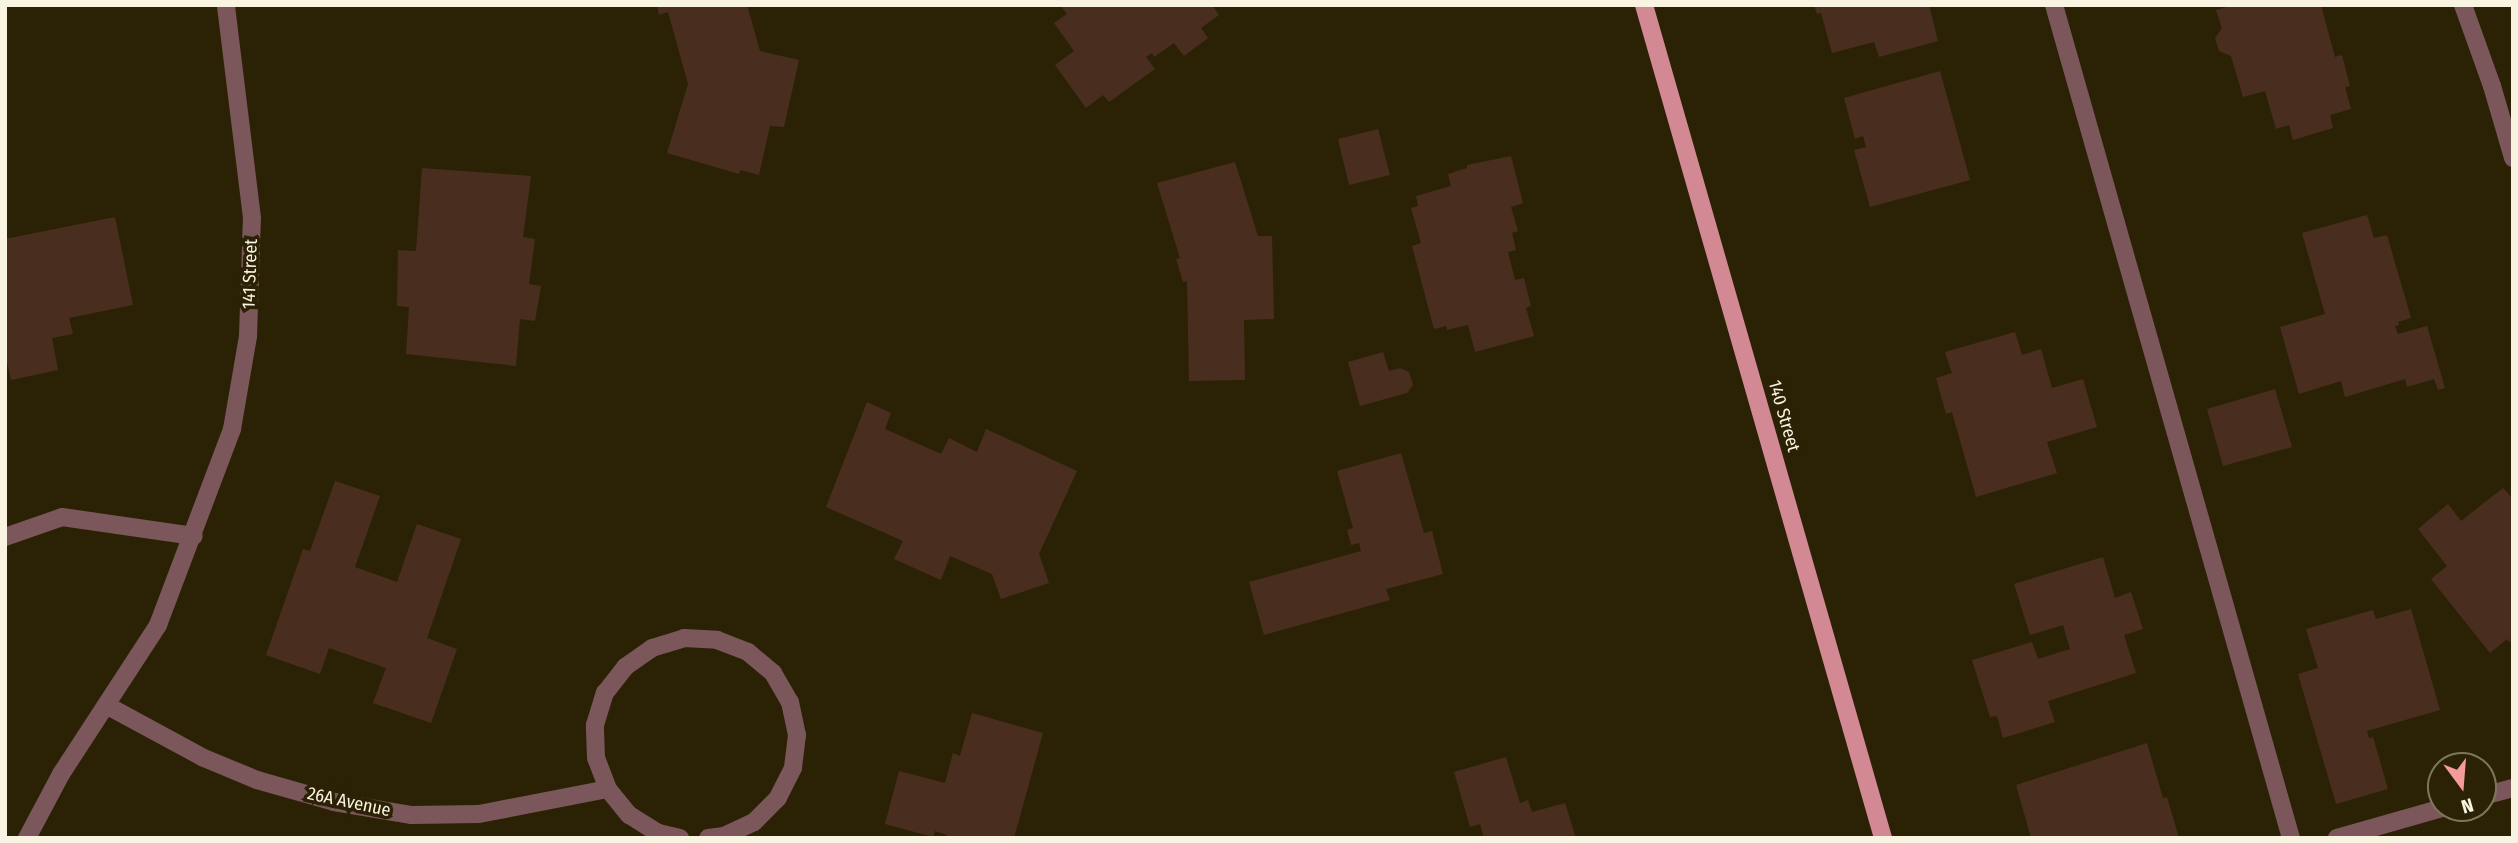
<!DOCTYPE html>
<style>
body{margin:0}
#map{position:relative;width:2518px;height:843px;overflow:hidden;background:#2b2205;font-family:"Fira Sans Condensed",sans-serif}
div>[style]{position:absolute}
.building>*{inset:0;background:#492e20}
.minor>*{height:18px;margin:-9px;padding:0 9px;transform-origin:9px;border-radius:9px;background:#7b575b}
.major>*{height:18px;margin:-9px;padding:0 9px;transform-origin:9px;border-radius:9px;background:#d38993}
span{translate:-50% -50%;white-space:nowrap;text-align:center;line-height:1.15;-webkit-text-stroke:7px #2b2205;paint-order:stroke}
.street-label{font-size:18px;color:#f9f3e2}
.frame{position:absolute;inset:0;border:7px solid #f9f3e2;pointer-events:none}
.north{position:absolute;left:2427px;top:752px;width:70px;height:70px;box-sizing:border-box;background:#2b2205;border:2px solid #7d765d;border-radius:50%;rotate:164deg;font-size:19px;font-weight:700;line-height:28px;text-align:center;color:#f9f3e2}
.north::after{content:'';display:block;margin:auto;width:24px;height:32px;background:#f59b9e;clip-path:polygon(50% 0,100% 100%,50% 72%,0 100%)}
</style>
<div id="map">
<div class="building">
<div style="clip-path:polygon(657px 5px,747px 5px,760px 51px,799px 60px,784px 127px,770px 126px,759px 175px,740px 170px,739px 174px,667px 153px,688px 84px,668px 12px,659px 15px)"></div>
<div style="clip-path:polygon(1060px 5px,1212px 5px,1219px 15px,1201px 28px,1208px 38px,1184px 56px,1174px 43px,1154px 57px,1152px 53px,1146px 57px,1155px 69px,1109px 102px,1103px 95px,1086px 108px,1055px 65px,1074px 51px,1054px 23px,1067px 14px)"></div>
<div style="clip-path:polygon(1814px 5px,1929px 5px,1938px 41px,1879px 57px,1874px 42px,1832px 53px,1821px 13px,1817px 14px)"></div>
<div style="clip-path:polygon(2234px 5px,2321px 5px,2335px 57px,2342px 55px,2350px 86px,2345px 87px,2351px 109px,2330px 115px,2333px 128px,2293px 140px,2289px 125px,2276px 129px,2265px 91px,2243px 97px,2231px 56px,2219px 51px,2215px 38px,2222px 28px,2216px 10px)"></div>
<div style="clip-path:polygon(1940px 71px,1970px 180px,1870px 207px,1854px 150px,1866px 147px,1863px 136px,1855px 139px,1844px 98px)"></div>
<div style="clip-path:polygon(1378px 129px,1390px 175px,1349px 185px,1338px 139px)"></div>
<div style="clip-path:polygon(1511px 156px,1523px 203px,1511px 207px,1518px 231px,1512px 233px,1516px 250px,1508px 252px,1515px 280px,1524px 278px,1531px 306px,1526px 308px,1534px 336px,1475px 352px,1468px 325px,1447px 330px,1446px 326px,1434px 329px,1412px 246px,1421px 243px,1411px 208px,1418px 206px,1416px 196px,1451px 186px,1448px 174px,1467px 168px,1467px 165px)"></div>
<div style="clip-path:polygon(1235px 162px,1258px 236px,1272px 236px,1274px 319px,1244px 320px,1245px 380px,1189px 381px,1187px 281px,1183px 282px,1176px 259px,1180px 258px,1157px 183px)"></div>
<div style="clip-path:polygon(422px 168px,531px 176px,523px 237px,535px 239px,529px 284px,541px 286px,535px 321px,520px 319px,516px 366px,406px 354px,409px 307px,397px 306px,398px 250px,416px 251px)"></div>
<div style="clip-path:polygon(2367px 215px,2374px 238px,2387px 235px,2411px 318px,2398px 322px,2399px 325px,2395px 326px,2398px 334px,2427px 326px,2445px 388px,2438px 390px,2434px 379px,2407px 387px,2405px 379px,2345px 397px,2341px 381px,2299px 394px,2280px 327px,2325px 314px,2302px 233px)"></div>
<div style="clip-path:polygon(115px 217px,133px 305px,69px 318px,73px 334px,52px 338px,58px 370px,11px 380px,5px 354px,5px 239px)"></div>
<div style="clip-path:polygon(2015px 332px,2022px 355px,2041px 349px,2052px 388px,2083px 379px,2097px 427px,2047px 442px,2057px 473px,1976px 497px,1952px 412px,1946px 414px,1936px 378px,1952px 373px,1945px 352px)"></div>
<div style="clip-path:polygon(1383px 352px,1389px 371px,1400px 368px,1409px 372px,1413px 385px,1407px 393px,1360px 406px,1348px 362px)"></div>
<div style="clip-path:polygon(2275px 389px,2292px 447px,2223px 466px,2207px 409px)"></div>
<div style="clip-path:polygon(867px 402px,891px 413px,885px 429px,941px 454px,949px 438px,977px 452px,986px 429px,1077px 471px,1039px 554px,1049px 583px,1001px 599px,992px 574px,950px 556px,941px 580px,894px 559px,903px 541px,826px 507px)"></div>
<div style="clip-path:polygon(1401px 453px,1424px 533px,1432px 531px,1443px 574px,1386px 589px,1390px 600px,1264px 635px,1249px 582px,1361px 551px,1359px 543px,1351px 545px,1347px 530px,1353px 528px,1337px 471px)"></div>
<div style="clip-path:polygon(335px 481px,380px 496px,355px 567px,397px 582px,417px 524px,461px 539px,427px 638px,457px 649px,431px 723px,373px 703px,386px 668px,329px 648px,320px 674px,266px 655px,303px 549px,310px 551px)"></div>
<div style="clip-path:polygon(2503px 488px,2513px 499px,2513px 640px,2510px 642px,2507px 639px,2490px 653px,2431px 579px,2447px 566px,2418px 529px,2448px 504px,2461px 521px)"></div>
<div style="clip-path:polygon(2103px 557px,2115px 598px,2131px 592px,2143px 629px,2124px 635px,2136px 673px,2048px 701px,2055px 722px,2003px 738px,1997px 716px,1990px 717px,1972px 660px,2032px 642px,2038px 659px,2070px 649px,2063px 625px,2030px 635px,2014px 584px)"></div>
<div style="clip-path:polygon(2411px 609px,2440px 710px,2367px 731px,2369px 738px,2373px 737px,2388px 789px,2336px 804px,2298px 674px,2318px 668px,2306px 629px,2373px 610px,2376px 619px)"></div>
<div style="clip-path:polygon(972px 713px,1043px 733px,1014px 838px,946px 838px,947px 835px,935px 831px,933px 837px,885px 824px,899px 771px,945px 783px,953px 753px,960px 756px)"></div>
<div style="clip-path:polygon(2147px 743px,2163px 798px,2167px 797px,2179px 838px,2031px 838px,2016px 785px)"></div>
<div style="clip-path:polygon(1506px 757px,1520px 803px,1528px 800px,1532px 812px,1565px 803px,1576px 838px,1484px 838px,1480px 824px,1470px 827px,1454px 772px)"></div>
</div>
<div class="minor">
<div style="left:2054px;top:5px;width:866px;rotate:74.12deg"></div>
<div style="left:2463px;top:5px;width:86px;rotate:70.3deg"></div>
<div style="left:2492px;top:86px;width:75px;rotate:73.7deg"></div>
<div style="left:5px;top:537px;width:60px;rotate:-19.3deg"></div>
<div style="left:62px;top:517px;width:133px;rotate:8.2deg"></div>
<div style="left:106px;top:705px;width:111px;rotate:28.4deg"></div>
<div style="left:204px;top:758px;width:57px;rotate:22.5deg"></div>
<div style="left:257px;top:780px;width:80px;rotate:15.9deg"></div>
<div style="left:334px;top:802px;width:79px;rotate:9.5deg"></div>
<div style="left:412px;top:815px;width:67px;rotate:-0.9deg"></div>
<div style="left:479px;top:814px;width:131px;rotate:-11deg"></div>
<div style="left:2483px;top:796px;width:31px;rotate:-15deg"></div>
<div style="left:27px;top:838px;width:72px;rotate:-62deg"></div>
<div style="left:61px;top:774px;width:178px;rotate:-56.9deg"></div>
<div style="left:158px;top:625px;width:210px;rotate:-69.3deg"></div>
<div style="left:232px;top:429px;width:94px;rotate:-80.2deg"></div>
<div style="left:248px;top:336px;width:118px;rotate:-88.1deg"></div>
<div style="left:252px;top:218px;width:215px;rotate:-97deg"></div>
<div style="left:680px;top:838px;width:23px;rotate:-167deg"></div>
<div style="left:658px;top:833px;width:34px;rotate:-148deg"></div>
<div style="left:629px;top:815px;width:33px;rotate:-129deg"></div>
<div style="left:608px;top:789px;width:33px;rotate:-111deg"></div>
<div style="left:596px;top:758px;width:33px;rotate:-92deg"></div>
<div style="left:595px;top:725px;width:34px;rotate:-73deg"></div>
<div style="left:605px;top:693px;width:33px;rotate:-52deg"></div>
<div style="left:625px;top:667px;width:33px;rotate:-35deg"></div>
<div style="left:652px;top:648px;width:34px;rotate:-17deg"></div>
<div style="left:684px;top:638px;width:33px;rotate:3deg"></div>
<div style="left:717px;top:640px;width:33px;rotate:21deg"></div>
<div style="left:748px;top:652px;width:33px;rotate:40deg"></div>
<div style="left:773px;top:673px;width:34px;rotate:60deg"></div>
<div style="left:790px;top:702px;width:34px;rotate:78deg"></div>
<div style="left:797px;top:735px;width:33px;rotate:97deg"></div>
<div style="left:793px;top:768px;width:34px;rotate:117deg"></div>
<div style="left:778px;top:798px;width:34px;rotate:135deg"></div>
<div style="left:754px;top:822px;width:33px;rotate:155deg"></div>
<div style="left:724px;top:836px;width:16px;rotate:173deg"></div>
<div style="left:2337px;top:838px;width:109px;rotate:-15.9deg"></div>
</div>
<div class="major">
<div style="left:1644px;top:5px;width:867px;rotate:73.99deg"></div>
</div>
<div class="street-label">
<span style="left:250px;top:274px;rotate:-88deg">141 Street</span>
<span style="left:1784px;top:416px;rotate:74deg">140 Street</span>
<span style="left:349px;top:802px;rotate:12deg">26A Avenue</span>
</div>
<div class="frame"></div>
<div class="north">N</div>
</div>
